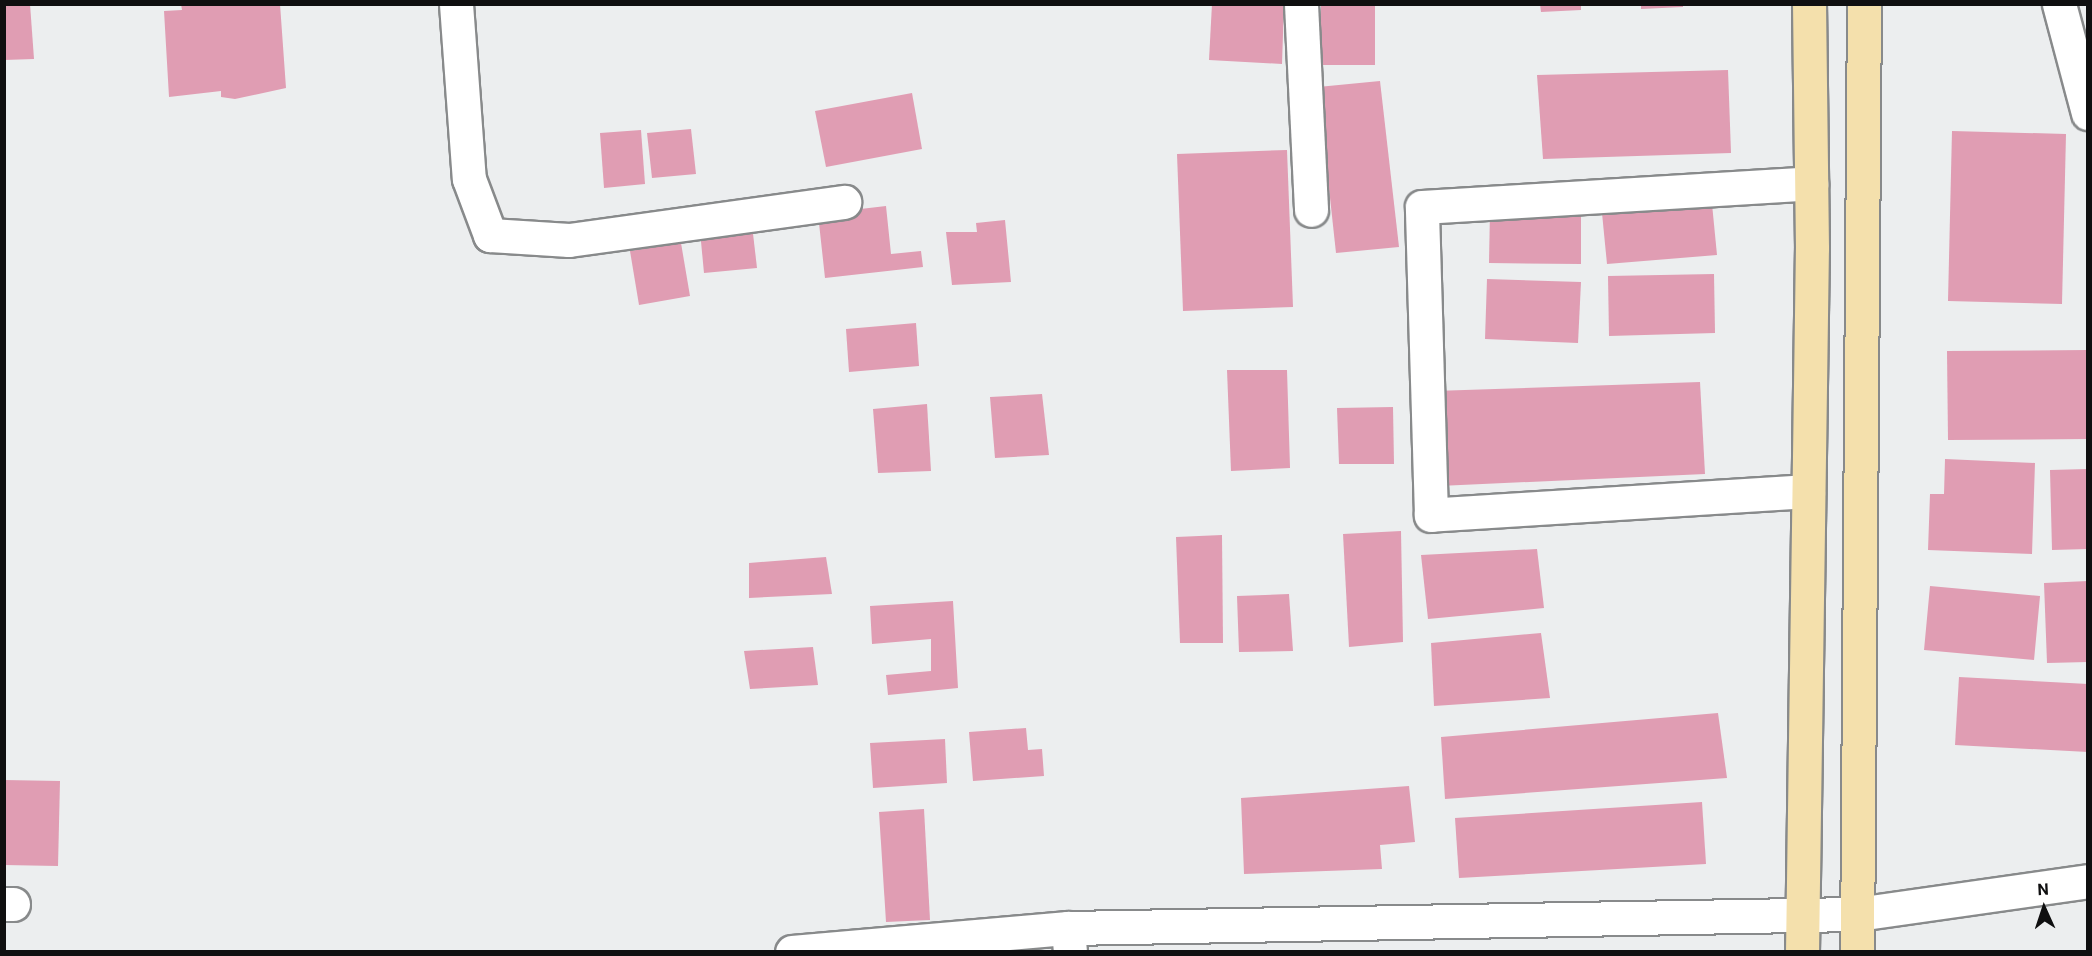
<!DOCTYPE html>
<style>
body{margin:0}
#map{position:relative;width:2092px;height:956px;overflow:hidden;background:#eceeef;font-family:Roboto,sans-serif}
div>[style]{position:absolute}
.building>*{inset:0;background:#e09db3}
.roads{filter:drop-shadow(2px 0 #888a8b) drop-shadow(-2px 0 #888a8b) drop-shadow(0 2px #888a8b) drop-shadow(0 -2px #888a8b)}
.minor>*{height:33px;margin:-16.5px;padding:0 16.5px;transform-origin:16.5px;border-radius:16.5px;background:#fff}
.major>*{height:33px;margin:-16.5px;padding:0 16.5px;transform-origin:16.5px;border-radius:16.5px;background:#f4e0ac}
span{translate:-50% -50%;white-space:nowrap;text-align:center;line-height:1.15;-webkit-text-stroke:5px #fff;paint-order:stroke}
.frame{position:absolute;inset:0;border:6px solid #0f0f10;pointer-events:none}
.north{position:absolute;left:2014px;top:878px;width:60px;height:60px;-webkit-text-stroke:4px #fff;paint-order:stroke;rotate:357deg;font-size:16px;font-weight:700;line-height:24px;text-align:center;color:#0f0f10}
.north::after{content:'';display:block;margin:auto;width:21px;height:27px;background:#0f0f10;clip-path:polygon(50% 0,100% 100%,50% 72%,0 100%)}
</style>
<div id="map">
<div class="building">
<div style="clip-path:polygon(4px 4px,30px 4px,34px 59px,4px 60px)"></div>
<div style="clip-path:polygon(181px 4px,280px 4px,286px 88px,235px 99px,221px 97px,221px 91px,169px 97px,164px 11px,182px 10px)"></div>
<div style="clip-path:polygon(1212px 4px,1284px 4px,1282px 64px,1209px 60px)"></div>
<div style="clip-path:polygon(1321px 4px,1375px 4px,1375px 65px,1321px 65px)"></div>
<div style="clip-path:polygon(1540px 4px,1581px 4px,1581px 10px,1541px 12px)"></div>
<div style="clip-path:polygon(1641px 5px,1683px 5px,1683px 7px,1641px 9px)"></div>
<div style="clip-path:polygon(1728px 70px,1731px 153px,1543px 159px,1537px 75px)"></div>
<div style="clip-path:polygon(1380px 81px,1399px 247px,1336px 253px,1318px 87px)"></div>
<div style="clip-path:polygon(912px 93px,922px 149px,826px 167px,815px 111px)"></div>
<div style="clip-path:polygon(691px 129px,696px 174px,652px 178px,647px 133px)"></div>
<div style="clip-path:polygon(641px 130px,645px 184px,604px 188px,600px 133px)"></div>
<div style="clip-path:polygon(1952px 131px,2066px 134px,2062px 304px,1948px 301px)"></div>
<div style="clip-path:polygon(1287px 150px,1293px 307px,1183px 311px,1177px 154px)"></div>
<div style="clip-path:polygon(1712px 204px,1717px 255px,1607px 264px,1602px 213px)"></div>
<div style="clip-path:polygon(886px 206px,891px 254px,921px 251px,923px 267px,825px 278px,818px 214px)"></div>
<div style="clip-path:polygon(1490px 211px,1581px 212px,1581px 264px,1489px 263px)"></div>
<div style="clip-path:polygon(1005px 220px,1011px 282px,952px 285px,946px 232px,977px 232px,976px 223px)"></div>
<div style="clip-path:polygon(752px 225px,757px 268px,704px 273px,700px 231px)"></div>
<div style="clip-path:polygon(681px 243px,690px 296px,639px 305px,630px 251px)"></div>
<div style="clip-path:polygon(1714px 274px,1715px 333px,1609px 336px,1608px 276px)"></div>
<div style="clip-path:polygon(1487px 279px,1581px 282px,1578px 343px,1485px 339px)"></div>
<div style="clip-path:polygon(916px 323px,919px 366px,849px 372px,846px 329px)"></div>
<div style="clip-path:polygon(2088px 350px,2088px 439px,1948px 440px,1947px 351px)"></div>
<div style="clip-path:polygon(1227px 370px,1287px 370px,1290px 468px,1231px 471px)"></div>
<div style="clip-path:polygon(1700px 382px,1705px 474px,1439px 486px,1434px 391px)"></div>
<div style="clip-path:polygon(1042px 394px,1049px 455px,995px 458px,990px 397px)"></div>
<div style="clip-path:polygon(927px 404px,931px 471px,878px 473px,873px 409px)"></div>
<div style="clip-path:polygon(1393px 407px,1394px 464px,1339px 464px,1337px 408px)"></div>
<div style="clip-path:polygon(1945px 459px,2035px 463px,2032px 554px,1928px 550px,1930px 494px,1944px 494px)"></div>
<div style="clip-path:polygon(2088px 469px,2088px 549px,2052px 550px,2050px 470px)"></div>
<div style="clip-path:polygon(1401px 531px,1403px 642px,1349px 647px,1343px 534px)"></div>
<div style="clip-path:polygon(1222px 535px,1223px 643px,1180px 643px,1176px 537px)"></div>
<div style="clip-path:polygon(1537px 549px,1544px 608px,1428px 619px,1421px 555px)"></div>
<div style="clip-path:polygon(826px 557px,832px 594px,749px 598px,749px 563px)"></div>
<div style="clip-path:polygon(2088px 581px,2088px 662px,2047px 663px,2044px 583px)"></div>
<div style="clip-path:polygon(1930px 586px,2040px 596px,2034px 660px,1924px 650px)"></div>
<div style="clip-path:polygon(1289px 594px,1293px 651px,1239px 652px,1237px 596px)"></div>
<div style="clip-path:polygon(953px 601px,958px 688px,888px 695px,886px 675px,931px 671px,931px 639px,872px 644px,870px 606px)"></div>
<div style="clip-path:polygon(1541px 633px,1550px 698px,1434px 706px,1431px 643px)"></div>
<div style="clip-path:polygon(813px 647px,818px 685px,750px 689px,744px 651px)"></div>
<div style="clip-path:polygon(1959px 677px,2088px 684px,2088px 752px,1955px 745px)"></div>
<div style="clip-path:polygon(1718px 713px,1727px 778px,1445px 799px,1441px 737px)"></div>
<div style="clip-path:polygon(1026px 728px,1028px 750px,1042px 749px,1044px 776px,973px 781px,969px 732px)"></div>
<div style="clip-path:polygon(945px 739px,947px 783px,873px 788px,870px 743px)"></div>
<div style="clip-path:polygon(4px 780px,60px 781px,58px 866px,4px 865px)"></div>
<div style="clip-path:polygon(1409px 786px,1415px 842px,1380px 845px,1382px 869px,1244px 874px,1241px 798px)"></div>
<div style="clip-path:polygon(1702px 802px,1706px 864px,1459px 878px,1455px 818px)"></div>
<div style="clip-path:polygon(924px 809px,930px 920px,886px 922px,879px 812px)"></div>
</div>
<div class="roads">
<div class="minor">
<div style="left:456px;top:4px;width:175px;rotate:85.8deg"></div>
<div style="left:469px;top:179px;width:60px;rotate:69.4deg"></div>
<div style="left:490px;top:235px;width:79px;rotate:3.6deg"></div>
<div style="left:569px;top:240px;width:278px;rotate:-7.9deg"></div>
<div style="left:1301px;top:4px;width:206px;rotate:87.2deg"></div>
<div style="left:2059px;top:4px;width:113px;rotate:75.1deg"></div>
<div style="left:1808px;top:491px;width:378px;rotate:176.4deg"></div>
<div style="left:1431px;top:515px;width:308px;rotate:-91.7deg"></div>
<div style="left:1422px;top:207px;width:390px;rotate:-3.5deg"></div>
<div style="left:4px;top:904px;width:9px"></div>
<div style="left:792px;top:952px;width:277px;rotate:-5deg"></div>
<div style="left:1070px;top:952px;width:24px;rotate:-95deg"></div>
<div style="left:1068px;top:928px;width:789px;rotate:-1.02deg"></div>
<div style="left:1857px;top:914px;width:233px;rotate:-8.1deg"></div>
</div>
<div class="major">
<div style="left:1802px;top:952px;width:704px;rotate:-89.19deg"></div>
<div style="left:1812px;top:248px;width:244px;rotate:-90.7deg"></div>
<div style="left:1857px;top:952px;width:948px;rotate:-89.58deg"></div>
</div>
</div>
<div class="frame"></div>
<div class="north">N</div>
</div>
